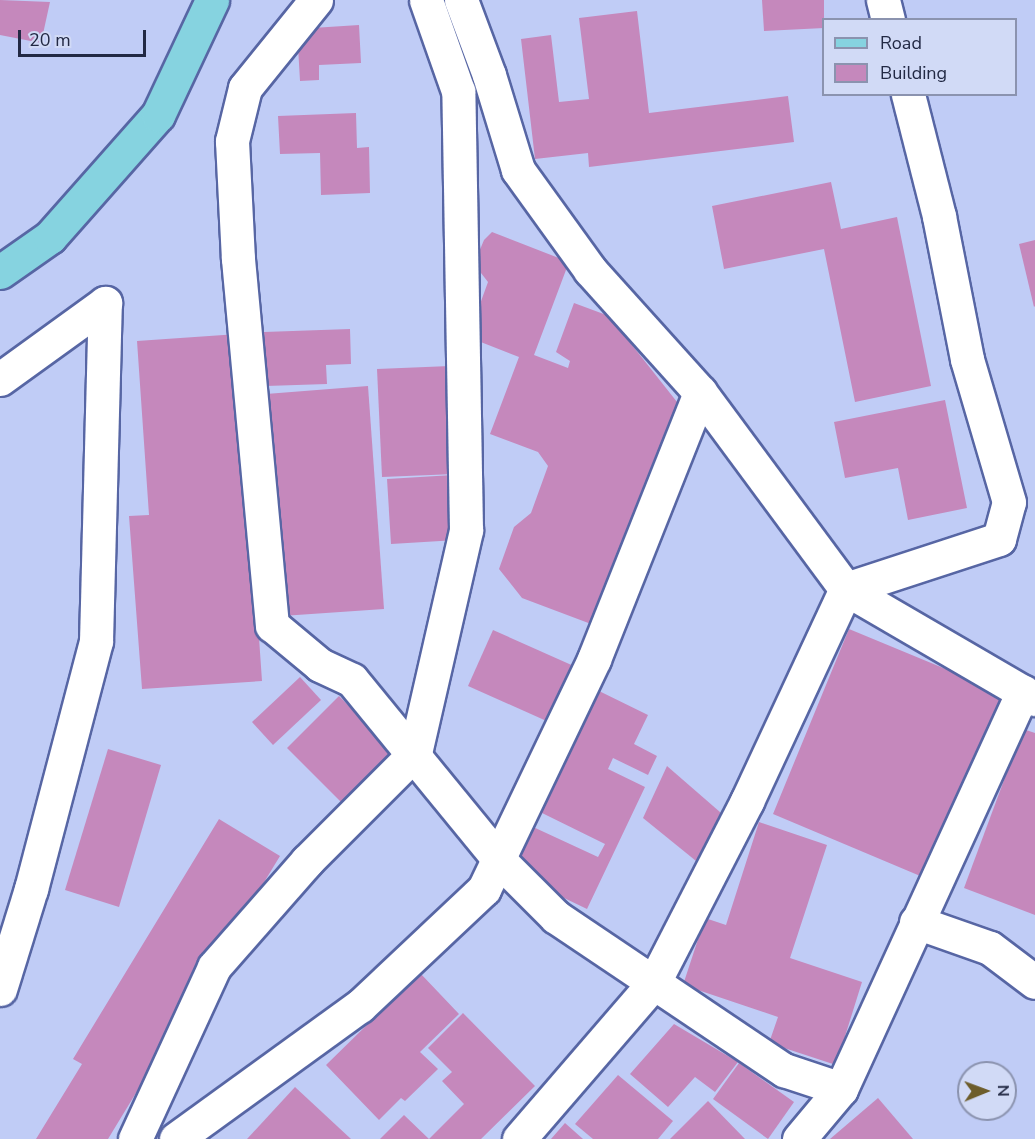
<!DOCTYPE html>
<style>
body{margin:0}
#map{position:relative;width:1035px;height:1139px;overflow:hidden;background:#c0ccf6;font-family:"Nunito Sans",sans-serif}
div>[style]{position:absolute}
.building>*{inset:0;background:#c588bc}
.roads{filter:drop-shadow(2px 0 #5766a4) drop-shadow(-2px 0 #5766a4) drop-shadow(0 2px #5766a4) drop-shadow(0 -2px #5766a4)}
.minor>*{height:33px;margin:-16.5px;padding:0 16.5px;transform-origin:16.5px;border-radius:16.5px;background:#fff}
.major>*{height:33px;margin:-16.5px;padding:0 16.5px;transform-origin:16.5px;border-radius:16.5px;background:#86d3e0}
span{translate:-50% -50%;white-space:nowrap;text-align:center;line-height:1.15;-webkit-text-stroke:4.5px #d1daf6;paint-order:stroke}
.legend{position:absolute;left:822px;top:18px;width:195px;height:78px;box-sizing:border-box;background:#d1daf6;border:2px solid #8b93af;margin:0;padding:8px 10px;list-style:none;font-size:18px;color:#222944}
.legend li{display:flex;align-items:center;gap:12px;height:30px}
.legend b{width:30px;border:2px solid #8b93af}
.north{position:absolute;left:957px;top:1061px;width:60px;height:60px;box-sizing:border-box;background:#d1daf6;border:2px solid #8b93af;border-radius:50%;rotate:89deg;font-size:16px;font-weight:700;line-height:24px;text-align:center;color:#222944}
.north::after{content:'';display:block;margin:auto;width:21px;height:27px;background:#6d5d2b;clip-path:polygon(50% 0,100% 100%,50% 72%,0 100%)}
.scale{position:absolute;left:18px;top:30px;width:128px;height:27px;box-sizing:border-box;border:3px solid #222944;border-top:0;padding-left:8px;font-size:18px;line-height:21px;white-space:nowrap;color:#222944;-webkit-text-stroke:4px #d1daf6;paint-order:stroke}
</style>
<div id="map">
<div class="building">
<div style="clip-path:polygon(0 0,50px 2px,41px 43px,0 35px)"></div>
<div style="clip-path:polygon(762px 0,824px 0,824px 28px,764px 31px)"></div>
<div style="clip-path:polygon(637px 11px,649px 113px,788px 96px,794px 142px,589px 167px,588px 153px,535px 159px,521px 39px,551px 35px,559px 102px,589px 99px,579px 18px)"></div>
<div style="clip-path:polygon(359px 25px,361px 63px,319px 65px,319px 80px,300px 81px,297px 29px)"></div>
<div style="clip-path:polygon(356px 113px,357px 148px,369px 147px,370px 193px,321px 195px,320px 153px,280px 154px,278px 116px)"></div>
<div style="clip-path:polygon(831px 182px,841px 229px,897px 217px,931px 386px,855px 402px,824px 249px,724px 269px,712px 206px)"></div>
<div style="clip-path:polygon(492px 232px,569px 262px,534px 355px,568px 368px,570px 361px,556px 352px,574px 303px,609px 316px,681px 407px,599px 627px,522px 598px,499px 569px,514px 527px,531px 513px,548px 466px,538px 452px,490px 434px,519px 357px,468px 337px,488px 282px,474px 264px,484px 240px)"></div>
<div style="clip-path:polygon(1035px 240px,1035px 306px,1034px 307px,1019px 244px)"></div>
<div style="clip-path:polygon(350px 329px,351px 364px,326px 365px,327px 384px,266px 386px,264px 332px)"></div>
<div style="clip-path:polygon(238px 334px,262px 681px,142px 689px,129px 516px,149px 515px,137px 341px)"></div>
<div style="clip-path:polygon(450px 366px,455px 474px,382px 477px,377px 369px)"></div>
<div style="clip-path:polygon(368px 386px,384px 609px,282px 616px,266px 394px)"></div>
<div style="clip-path:polygon(945px 400px,967px 508px,908px 520px,898px 468px,845px 478px,834px 422px)"></div>
<div style="clip-path:polygon(453px 475px,457px 540px,391px 544px,387px 479px)"></div>
<div style="clip-path:polygon(849px 629px,1006px 694px,978px 762px,973px 760px,925px 878px,773px 814px)"></div>
<div style="clip-path:polygon(493px 630px,576px 667px,551px 723px,468px 686px)"></div>
<div style="clip-path:polygon(300px 677px,321px 700px,273px 745px,252px 722px)"></div>
<div style="clip-path:polygon(597px 690px,648px 715px,634px 744px,657px 756px,648px 775px,613px 758px,608px 769px,645px 787px,587px 909px,510px 872px,531px 826px,598px 857px,605px 844px,540px 812px)"></div>
<div style="clip-path:polygon(339px 696px,402px 759px,350px 811px,287px 748px)"></div>
<div style="clip-path:polygon(1023px 729px,1035px 733px,1035px 915px,964px 888px)"></div>
<div style="clip-path:polygon(108px 749px,161px 765px,119px 907px,65px 890px)"></div>
<div style="clip-path:polygon(667px 766px,728px 819px,701px 865px,643px 818px)"></div>
<div style="clip-path:polygon(219px 819px,280px 856px,108px 1139px,36px 1139px,82px 1064px,73px 1059px)"></div>
<div style="clip-path:polygon(759px 822px,827px 845px,790px 958px,862px 982px,836px 1065px,769px 1043px,778px 1017px,683px 985px,705px 918px,726px 925px)"></div>
<div style="clip-path:polygon(420px 973px,459px 1014px,420px 1052px,438px 1069px,405px 1101px,401px 1098px,379px 1120px,326px 1065px)"></div>
<div style="clip-path:polygon(463px 1013px,535px 1086px,481px 1139px,380px 1139px,404px 1115px,429px 1139px,464px 1104px,442px 1081px,452px 1072px,428px 1048px)"></div>
<div style="clip-path:polygon(674px 1024px,738px 1062px,715px 1092px,695px 1077px,668px 1107px,630px 1074px)"></div>
<div style="clip-path:polygon(739px 1063px,794px 1102px,768px 1139px,713px 1099px)"></div>
<div style="clip-path:polygon(618px 1075px,673px 1121px,658px 1139px,593px 1139px,575px 1124px)"></div>
<div style="clip-path:polygon(295px 1087px,351px 1139px,247px 1139px)"></div>
<div style="clip-path:polygon(878px 1098px,913px 1139px,830px 1139px)"></div>
<div style="clip-path:polygon(708px 1101px,745px 1139px,670px 1139px)"></div>
<div style="clip-path:polygon(565px 1123px,583px 1139px,551px 1139px)"></div>
</div>
<div class="roads">
<div class="minor">
<div style="left:316px;top:0;width:113px;rotate:128.9deg"></div>
<div style="left:245px;top:88px;width:55px;rotate:103.8deg"></div>
<div style="left:232px;top:141px;width:118px;rotate:87.1deg"></div>
<div style="left:238px;top:259px;width:368px;rotate:84.7deg"></div>
<div style="left:272px;top:625px;width:62px;rotate:39.8deg"></div>
<div style="left:320px;top:665px;width:35px;rotate:25deg"></div>
<div style="left:352px;top:680px;width:234px;rotate:50.7deg"></div>
<div style="left:500px;top:861px;width:79px;rotate:45deg"></div>
<div style="left:556px;top:917px;width:275px;rotate:33.9deg"></div>
<div style="left:784px;top:1070px;width:60px;rotate:18.4deg"></div>
<div style="left:461px;top:0;width:80px;rotate:69.5deg"></div>
<div style="left:489px;top:75px;width:99px;rotate:73deg"></div>
<div style="left:518px;top:170px;width:123px;rotate:54.2deg"></div>
<div style="left:590px;top:270px;width:164px;rotate:48deg"></div>
<div style="left:700px;top:392px;width:245px;rotate:53.5deg"></div>
<div style="left:846px;top:589px;width:219px;rotate:30.2deg"></div>
<div style="left:883px;top:0;width:21px;rotate:76deg"></div>
<div style="left:0;top:379px;width:130px;rotate:-35.9deg"></div>
<div style="left:916px;top:922px;width:78px;rotate:19.4deg"></div>
<div style="left:990px;top:948px;width:56px;rotate:37.1deg"></div>
<div style="left:0;top:989px;width:105px;rotate:-72.8deg"></div>
<div style="left:31px;top:889px;width:256px;rotate:-75.3deg"></div>
<div style="left:96px;top:641px;width:338px;rotate:-88.5deg"></div>
<div style="left:135px;top:1139px;width:189px;rotate:-65.3deg"></div>
<div style="left:214px;top:967px;width:141px;rotate:-48.7deg"></div>
<div style="left:307px;top:861px;width:153px;rotate:-45deg"></div>
<div style="left:415px;top:753px;width:229px;rotate:-77.1deg"></div>
<div style="left:466px;top:530px;width:439px;rotate:-91deg"></div>
<div style="left:458px;top:91px;width:96px;rotate:-109.4deg"></div>
<div style="left:176px;top:1139px;width:227px;rotate:-35.9deg"></div>
<div style="left:360px;top:1006px;width:170px;rotate:-43.3deg"></div>
<div style="left:484px;top:889px;width:255px;rotate:-64.4deg"></div>
<div style="left:594px;top:659px;width:287px;rotate:-68.3deg"></div>
<div style="left:519px;top:1139px;width:205px;rotate:-49.2deg"></div>
<div style="left:653px;top:984px;width:206px;rotate:-62.8deg"></div>
<div style="left:747px;top:801px;width:234px;rotate:-65deg"></div>
<div style="left:846px;top:589px;width:161px;rotate:-18.1deg"></div>
<div style="left:999px;top:539px;width:38px;rotate:-75deg"></div>
<div style="left:1009px;top:502px;width:149px;rotate:-106.4deg"></div>
<div style="left:967px;top:359px;width:146px;rotate:-101.1deg"></div>
<div style="left:939px;top:216px;width:126px;rotate:-104.3deg"></div>
<div style="left:799px;top:1139px;width:65px;rotate:-50deg"></div>
<div style="left:841px;top:1089px;width:437px;rotate:-65.4deg"></div>
</div>
<div class="major">
<div style="left:0;top:272px;width:61px;rotate:-35deg"></div>
<div style="left:50px;top:237px;width:163px;rotate:-48.5deg"></div>
<div style="left:158px;top:115px;width:127px;rotate:-64.8deg"></div>
</div>
</div>
<ul class="legend">
<li><b style="height:8px;background:#86d3e0"></b>Road</li>
<li><b style="height:16px;background:#c588bc"></b>Building</li>
</ul>
<div class="north">N</div>
<div class="scale">20 m</div>
</div>
